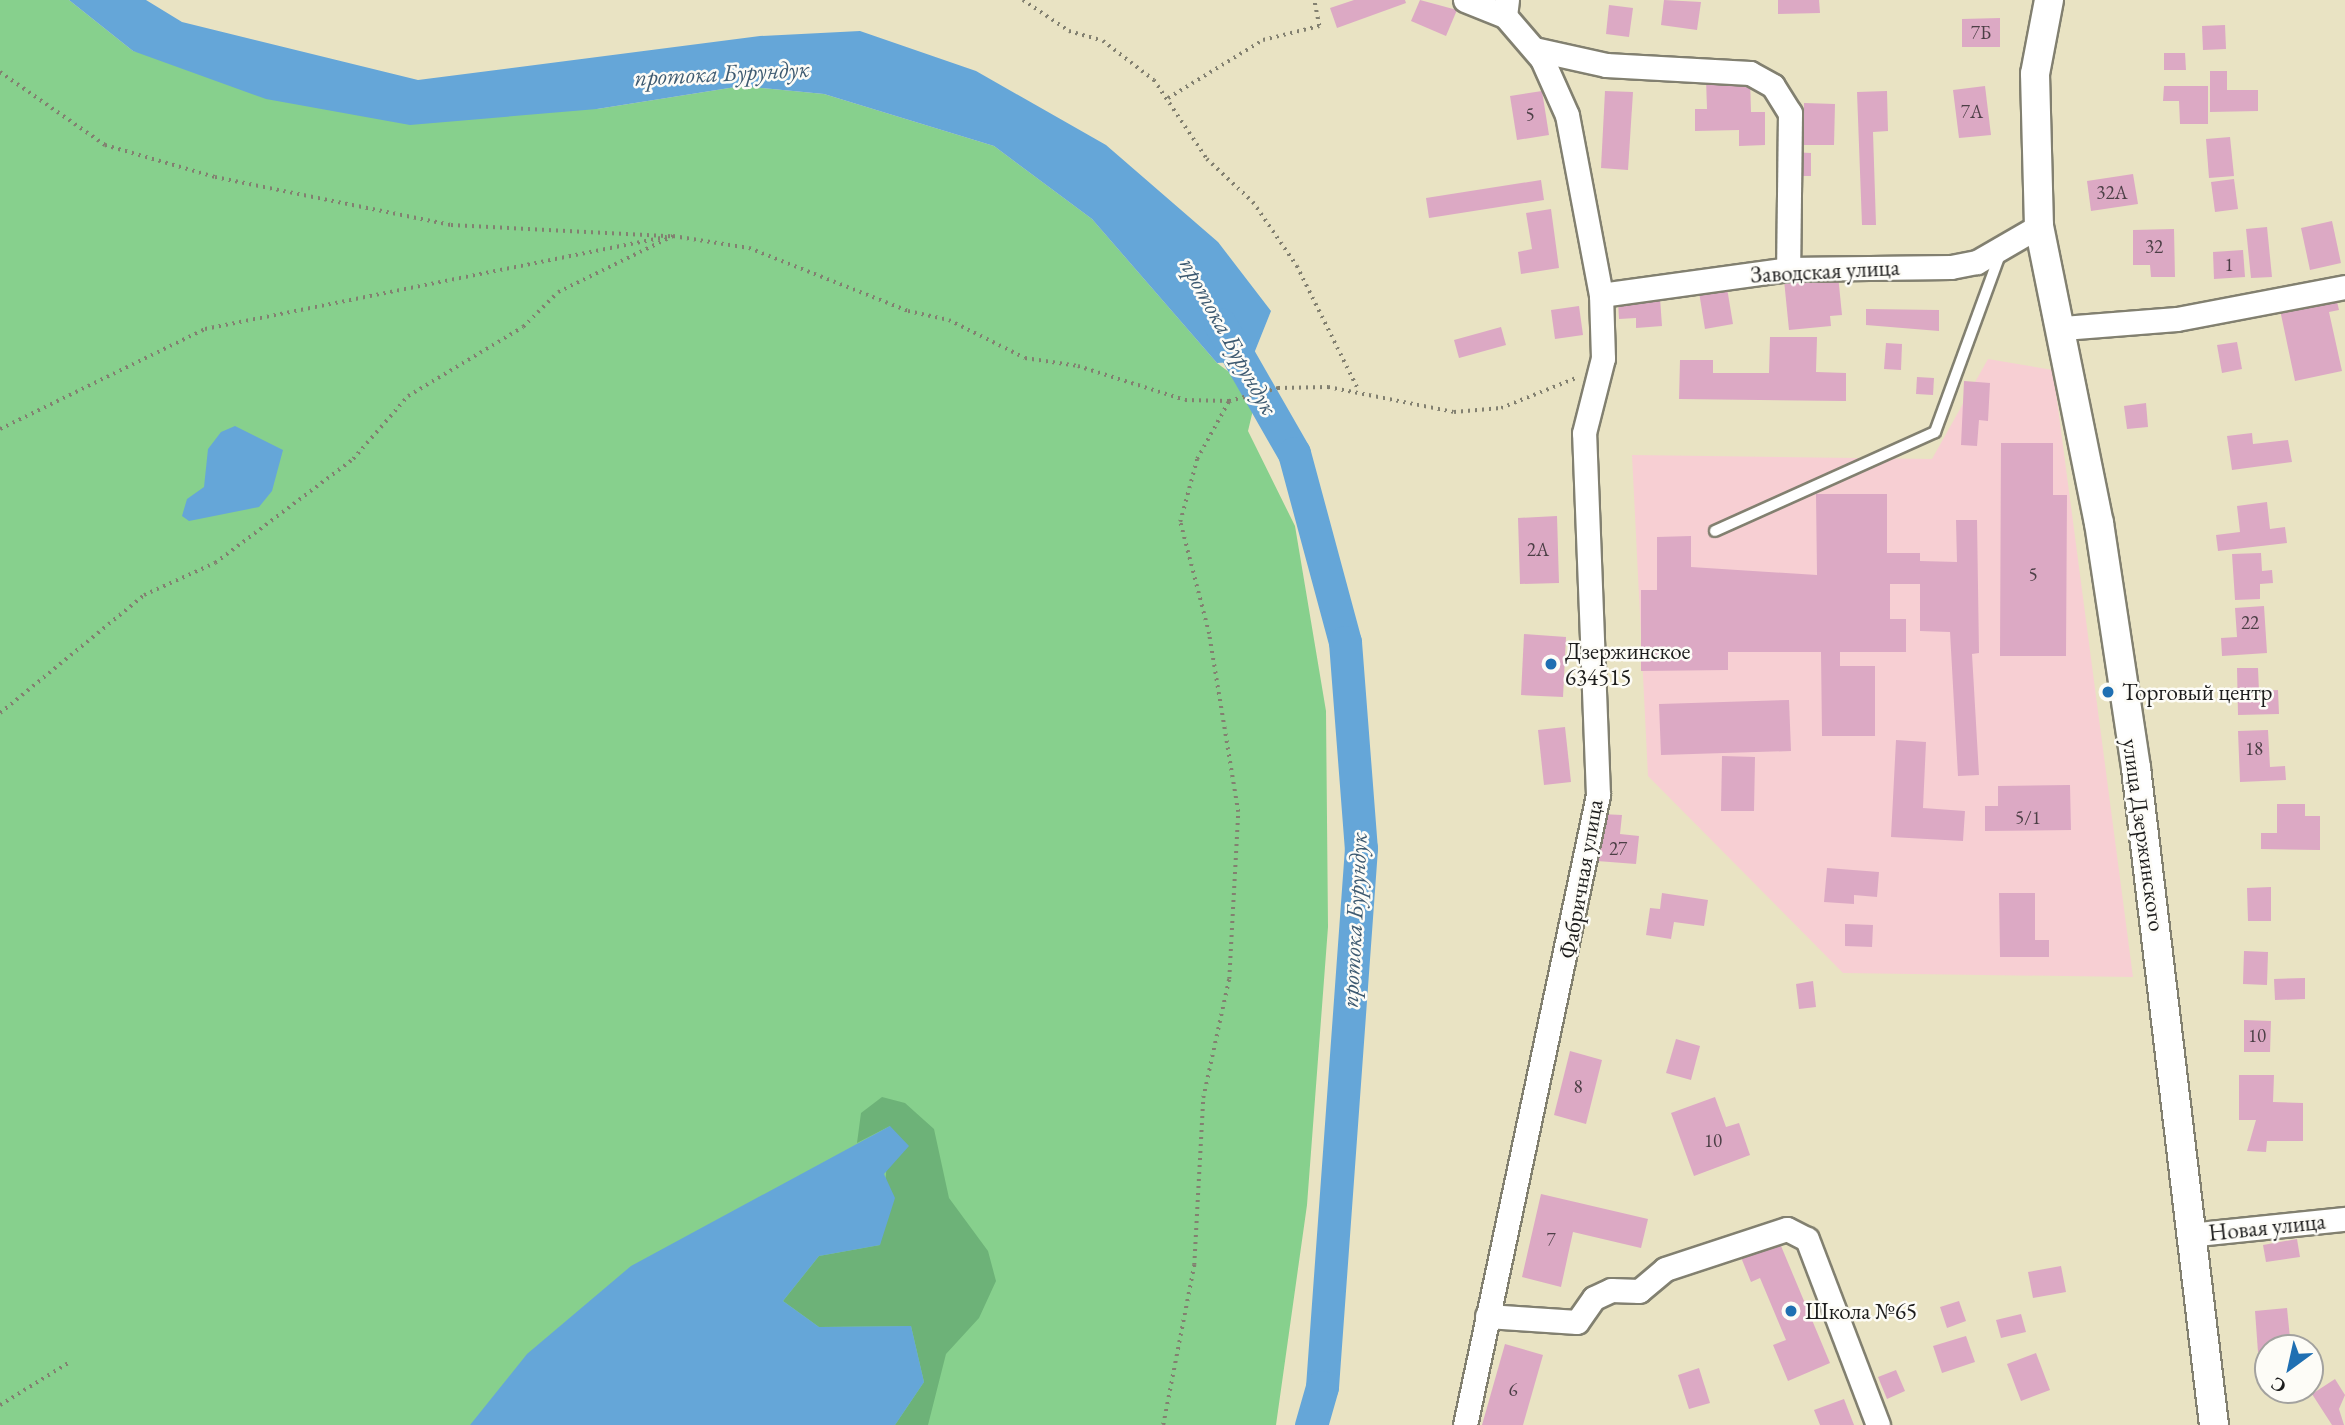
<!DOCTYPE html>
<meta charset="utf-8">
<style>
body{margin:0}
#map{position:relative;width:2345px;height:1425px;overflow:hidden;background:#e9e3c3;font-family:"EB Garamond",serif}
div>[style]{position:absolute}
.built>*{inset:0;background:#f7cfd3}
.green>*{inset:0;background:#87d08d}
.forest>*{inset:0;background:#6db278}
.water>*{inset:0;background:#65a6d8}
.river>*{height:33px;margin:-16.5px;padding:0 16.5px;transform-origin:16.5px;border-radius:16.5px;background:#65a6d8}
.building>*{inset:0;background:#dca9c4}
.path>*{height:3.5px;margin-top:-1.75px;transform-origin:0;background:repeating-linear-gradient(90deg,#828070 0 2px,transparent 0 7px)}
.roads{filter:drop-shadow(2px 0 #828070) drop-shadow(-2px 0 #828070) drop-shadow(0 2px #828070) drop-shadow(0 -2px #828070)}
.service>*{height:10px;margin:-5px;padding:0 5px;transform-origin:5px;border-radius:5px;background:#fff}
.minor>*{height:23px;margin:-11.5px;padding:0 11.5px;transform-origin:11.5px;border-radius:11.5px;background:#fff}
.tertiary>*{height:28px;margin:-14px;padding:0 14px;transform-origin:14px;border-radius:14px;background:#fff}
.dots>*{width:19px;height:19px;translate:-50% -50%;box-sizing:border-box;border:4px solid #fdfcf7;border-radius:50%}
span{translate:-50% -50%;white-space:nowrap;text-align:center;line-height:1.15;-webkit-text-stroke:5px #fdfcf7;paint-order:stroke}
.number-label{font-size:19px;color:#4c3f46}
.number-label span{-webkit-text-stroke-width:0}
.street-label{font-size:23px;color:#1c1c1c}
.poi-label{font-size:23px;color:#1c1c1c}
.left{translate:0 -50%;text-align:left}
.water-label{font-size:24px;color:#3d5a71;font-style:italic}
.north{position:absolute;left:2254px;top:1334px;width:70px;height:70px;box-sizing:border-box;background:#fdfcf7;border:2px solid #a3a29f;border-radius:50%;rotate:213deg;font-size:19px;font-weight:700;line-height:28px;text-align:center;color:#1c1c1c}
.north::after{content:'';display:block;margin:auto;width:24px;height:32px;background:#1f6fb2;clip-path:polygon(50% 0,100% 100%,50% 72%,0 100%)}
</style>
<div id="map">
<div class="built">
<div style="clip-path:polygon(1988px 359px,2053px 370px,2133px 977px,1843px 973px,1648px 776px,1632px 455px,1932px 459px)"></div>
</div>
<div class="green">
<div style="clip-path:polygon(0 0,69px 0,133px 51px,597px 109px,742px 86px,824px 94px,994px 146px,1092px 219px,1217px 363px,1257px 393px,1248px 431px,1295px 526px,1326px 711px,1328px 927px,1307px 1205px,1276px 1425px,0 1425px)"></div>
</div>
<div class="forest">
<div style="clip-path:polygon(882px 1097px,905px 1103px,934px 1129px,949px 1198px,988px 1251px,996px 1281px,979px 1318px,946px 1354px,928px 1425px,895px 1425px,924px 1382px,911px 1326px,819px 1327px,783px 1301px,819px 1256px,880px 1245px,890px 1126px,857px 1143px,861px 1113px)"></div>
</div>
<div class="water">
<div style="clip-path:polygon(69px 0,146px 0,182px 22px,418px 80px,760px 36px,860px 31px,976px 71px,1106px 145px,1218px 242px,1271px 311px,1251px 361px,1217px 363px,1092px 219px,994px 146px,824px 94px,742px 86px,597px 109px,410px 125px,266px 99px,133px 51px)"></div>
<div style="clip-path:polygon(235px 426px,283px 450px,272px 491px,259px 507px,189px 521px,182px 516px,187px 499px,204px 487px,208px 449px,221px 432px)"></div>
<div style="clip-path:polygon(890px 1126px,909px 1146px,884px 1174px,895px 1198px,880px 1245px,819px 1256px,783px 1301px,819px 1327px,911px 1326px,924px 1382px,895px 1425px,470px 1425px,527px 1354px,631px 1266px)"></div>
</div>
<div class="river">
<div style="left:1220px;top:324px;width:149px;rotate:60.2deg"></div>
<div style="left:1294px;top:453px;width:196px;rotate:74.9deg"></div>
<div style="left:1345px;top:642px;width:207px;rotate:85.6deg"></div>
<div style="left:1361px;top:848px;width:540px;rotate:94.14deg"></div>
<div style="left:1322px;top:1387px;width:40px;rotate:106deg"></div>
</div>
<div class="building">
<div style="clip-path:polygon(1354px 0,1405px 0,1406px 3px,1337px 28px,1330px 8px)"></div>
<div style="clip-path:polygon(1420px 0,1457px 10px,1446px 36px,1411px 21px)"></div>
<div style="clip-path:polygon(1664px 0,1701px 2px,1697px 30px,1661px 25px)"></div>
<div style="clip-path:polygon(1778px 0,1819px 0,1820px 13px,1778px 14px)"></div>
<div style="clip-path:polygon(1609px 5px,1633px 8px,1629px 37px,1606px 34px)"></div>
<div style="clip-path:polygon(2000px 18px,2000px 47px,1962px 47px,1962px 19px)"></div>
<div style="clip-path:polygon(2225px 25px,2226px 49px,2203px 50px,2202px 26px)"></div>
<div style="clip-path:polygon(2164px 53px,2185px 53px,2186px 70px,2164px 70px)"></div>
<div style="clip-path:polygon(2210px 71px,2227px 71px,2227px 90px,2258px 90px,2258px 111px,2210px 112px)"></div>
<div style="clip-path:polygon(1750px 78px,1751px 112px,1765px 112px,1765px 145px,1739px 146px,1739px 130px,1695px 131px,1695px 109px,1707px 109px,1706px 79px)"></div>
<div style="clip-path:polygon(1985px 86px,1991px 135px,1959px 138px,1953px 90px)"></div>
<div style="clip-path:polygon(2164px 86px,2208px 86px,2208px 124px,2180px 124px,2179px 101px,2163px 101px)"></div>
<div style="clip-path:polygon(1542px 91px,1549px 135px,1517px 140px,1510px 96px)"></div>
<div style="clip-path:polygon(1605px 91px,1633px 92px,1628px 170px,1601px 168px)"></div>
<div style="clip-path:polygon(1887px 91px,1888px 131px,1873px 132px,1876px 225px,1862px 225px,1857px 92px)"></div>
<div style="clip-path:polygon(1804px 103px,1835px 104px,1834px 145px,1804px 145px)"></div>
<div style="clip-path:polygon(2230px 137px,2234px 176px,2209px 178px,2206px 139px)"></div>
<div style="clip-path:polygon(1790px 152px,1811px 153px,1811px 176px,1789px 176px)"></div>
<div style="clip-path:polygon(2133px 174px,2138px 204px,2091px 211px,2087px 181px)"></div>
<div style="clip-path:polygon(2234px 179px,2238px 209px,2215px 212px,2211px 182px)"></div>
<div style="clip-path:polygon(1541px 180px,1544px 200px,1429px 218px,1426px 198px)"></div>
<div style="clip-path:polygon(1551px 209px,1559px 268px,1521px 274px,1518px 252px,1532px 249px,1526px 213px)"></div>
<div style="clip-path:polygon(2332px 221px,2341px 263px,2310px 270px,2301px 228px)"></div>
<div style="clip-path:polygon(2267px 227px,2272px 277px,2251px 278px,2246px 229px)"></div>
<div style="clip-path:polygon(2174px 229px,2175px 277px,2151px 277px,2150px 265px,2133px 265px,2133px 230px)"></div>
<div style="clip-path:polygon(2243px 250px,2245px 277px,2214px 279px,2213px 252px)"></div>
<div style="clip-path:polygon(1838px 275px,1842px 315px,1830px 316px,1831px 326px,1789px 330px,1784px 280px)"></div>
<div style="clip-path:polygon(1727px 288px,1733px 324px,1705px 329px,1699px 292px)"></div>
<div style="clip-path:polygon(2335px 293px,2339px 310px,2329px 312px,2342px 371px,2295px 381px,2279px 305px)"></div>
<div style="clip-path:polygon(1660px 298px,1662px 326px,1636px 328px,1636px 318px,1619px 319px,1618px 301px)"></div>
<div style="clip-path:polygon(1579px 306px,1583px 335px,1555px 339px,1551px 310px)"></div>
<div style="clip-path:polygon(1866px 309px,1939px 310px,1939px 331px,1866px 325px)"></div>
<div style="clip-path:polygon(1501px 327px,1506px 345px,1459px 358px,1454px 340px)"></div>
<div style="clip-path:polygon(1770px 337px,1817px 337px,1816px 372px,1846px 373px,1846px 401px,1679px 399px,1680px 360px,1713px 360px,1713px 373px,1769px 373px)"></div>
<div style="clip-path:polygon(2237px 342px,2242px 369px,2222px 373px,2217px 345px)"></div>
<div style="clip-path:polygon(1886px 343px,1902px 344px,1901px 370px,1884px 369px)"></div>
<div style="clip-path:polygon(1917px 377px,1934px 378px,1933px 395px,1916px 394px)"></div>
<div style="clip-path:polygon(1964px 381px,1990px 383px,1988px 421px,1979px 420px,1977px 446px,1961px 445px)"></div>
<div style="clip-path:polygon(2146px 403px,2148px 427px,2127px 429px,2124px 406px)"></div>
<div style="clip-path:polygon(2252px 433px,2253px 444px,2288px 440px,2292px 462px,2232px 470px,2227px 436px)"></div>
<div style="clip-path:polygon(2001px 443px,2053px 443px,2053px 495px,2067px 495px,2066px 656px,2000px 656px)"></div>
<div style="clip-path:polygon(1816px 494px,1887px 494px,1887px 553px,1920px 553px,1920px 561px,1957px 562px,1956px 520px,1977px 520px,1979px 653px,1972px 654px,1979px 775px,1958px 776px,1950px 632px,1920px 631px,1920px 584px,1890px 584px,1890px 619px,1906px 619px,1906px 652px,1840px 652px,1840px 666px,1875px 666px,1875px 736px,1822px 736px,1821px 652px,1728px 652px,1728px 670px,1641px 671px,1641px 590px,1657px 590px,1657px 537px,1691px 536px,1691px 567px,1817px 575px)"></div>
<div style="clip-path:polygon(2267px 502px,2270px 529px,2285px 527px,2287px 543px,2218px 551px,2216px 535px,2240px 532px,2237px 506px)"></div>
<div style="clip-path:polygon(1557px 516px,1559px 583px,1520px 584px,1518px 518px)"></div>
<div style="clip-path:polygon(2261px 553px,2262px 571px,2272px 570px,2273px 583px,2260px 584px,2260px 599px,2235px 600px,2232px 554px)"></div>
<div style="clip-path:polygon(2264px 606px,2267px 653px,2222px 656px,2221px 638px,2237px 637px,2235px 608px)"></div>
<div style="clip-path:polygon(1524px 634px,1566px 637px,1563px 697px,1521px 695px)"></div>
<div style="clip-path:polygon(2237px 668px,2258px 668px,2259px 691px,2278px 690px,2279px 714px,2238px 715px)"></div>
<div style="clip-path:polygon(1789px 700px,1791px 751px,1661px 755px,1659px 704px)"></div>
<div style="clip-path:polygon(1565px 727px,1571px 782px,1544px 785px,1538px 730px)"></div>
<div style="clip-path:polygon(2268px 730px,2270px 767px,2285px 766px,2286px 780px,2240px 782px,2238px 731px)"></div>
<div style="clip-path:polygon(1896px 740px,1926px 742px,1923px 808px,1965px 811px,1963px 841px,1891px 837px)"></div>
<div style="clip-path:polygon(1722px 756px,1755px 757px,1754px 811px,1721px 811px)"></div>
<div style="clip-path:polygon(2070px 785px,2071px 830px,1985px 831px,1985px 806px,1998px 806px,1998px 786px)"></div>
<div style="clip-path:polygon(2277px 804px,2305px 804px,2305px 816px,2320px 816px,2320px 850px,2261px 849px,2261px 833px,2277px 833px)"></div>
<div style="clip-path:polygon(1601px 814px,1622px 815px,1620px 834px,1639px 836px,1636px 864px,1597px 861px)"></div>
<div style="clip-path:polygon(1827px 868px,1879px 872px,1877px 897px,1854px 895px,1854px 904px,1824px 902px)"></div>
<div style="clip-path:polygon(2271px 887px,2271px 921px,2248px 921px,2247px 888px)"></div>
<div style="clip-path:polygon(1662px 893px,1708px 900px,1704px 926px,1674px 922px,1671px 939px,1646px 935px,1650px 908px,1660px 909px)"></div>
<div style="clip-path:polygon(1999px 893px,2035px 893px,2035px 940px,2049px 940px,2049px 957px,2000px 957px)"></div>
<div style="clip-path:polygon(1845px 924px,1873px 925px,1872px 947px,1845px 946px)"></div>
<div style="clip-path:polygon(2244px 951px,2268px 952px,2267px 985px,2243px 984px)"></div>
<div style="clip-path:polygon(2305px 978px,2305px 999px,2275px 1000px,2274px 979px)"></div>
<div style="clip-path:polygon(1813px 981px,1816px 1007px,1799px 1009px,1796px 984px)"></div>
<div style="clip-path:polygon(2244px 1020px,2271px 1021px,2270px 1052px,2244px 1052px)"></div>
<div style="clip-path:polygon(1676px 1039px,1700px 1046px,1691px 1080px,1666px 1073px)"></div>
<div style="clip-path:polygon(1570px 1051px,1602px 1060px,1586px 1124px,1554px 1115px)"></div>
<div style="clip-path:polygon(2239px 1075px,2274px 1075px,2273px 1102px,2303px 1103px,2303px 1141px,2267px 1141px,2266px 1152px,2247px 1151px,2256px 1120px,2239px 1120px)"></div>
<div style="clip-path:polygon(1715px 1097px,1726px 1127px,1739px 1123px,1750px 1155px,1694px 1176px,1671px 1113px)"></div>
<div style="clip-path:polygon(1541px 1194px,1648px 1219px,1641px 1248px,1573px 1232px,1561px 1287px,1522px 1277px)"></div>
<div style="clip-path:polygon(1776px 1234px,1830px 1363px,1788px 1381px,1773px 1345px,1786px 1340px,1760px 1278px,1751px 1282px,1738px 1250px)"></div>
<div style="clip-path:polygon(2297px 1239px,2300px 1257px,2266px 1262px,2263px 1245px)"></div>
<div style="clip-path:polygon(2061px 1266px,2066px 1292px,2033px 1298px,2028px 1272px)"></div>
<div style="clip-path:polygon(1959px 1301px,1966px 1321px,1947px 1328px,1940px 1307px)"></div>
<div style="clip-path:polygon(2287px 1308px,2291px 1348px,2258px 1352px,2255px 1311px)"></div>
<div style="clip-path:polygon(2021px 1314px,2026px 1332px,2001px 1338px,1996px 1320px)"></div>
<div style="clip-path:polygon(1966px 1336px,1975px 1362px,1942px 1373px,1933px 1346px)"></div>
<div style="clip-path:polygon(1505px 1344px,1543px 1355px,1523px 1425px,1482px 1425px)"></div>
<div style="clip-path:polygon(2036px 1353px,2050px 1390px,2021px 1401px,2007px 1364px)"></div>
<div style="clip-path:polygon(1699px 1368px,1710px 1403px,1689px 1409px,1678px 1375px)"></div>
<div style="clip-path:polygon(1896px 1370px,1905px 1391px,1887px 1399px,1878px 1377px)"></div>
<div style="clip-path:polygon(2335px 1379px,2345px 1395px,2339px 1409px,2344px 1425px,2332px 1425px,2312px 1394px)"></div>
<div style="clip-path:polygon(1844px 1399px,1854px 1425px,1820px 1425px,1814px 1410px)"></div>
</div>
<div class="path">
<div style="left:1023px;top:0;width:55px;rotate:34deg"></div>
<div style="left:1069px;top:31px;width:35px;rotate:16deg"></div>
<div style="left:1103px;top:41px;width:64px;rotate:37.4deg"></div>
<div style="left:1154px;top:80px;width:95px;rotate:56.1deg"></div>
<div style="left:1207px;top:159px;width:63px;rotate:43.1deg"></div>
<div style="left:1253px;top:202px;width:78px;rotate:55.5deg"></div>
<div style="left:1297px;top:266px;width:137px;rotate:63.6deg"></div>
<div style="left:0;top:72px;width:128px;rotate:34.8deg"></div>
<div style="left:105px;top:145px;width:115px;rotate:16.2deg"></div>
<div style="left:215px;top:177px;width:241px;rotate:11.5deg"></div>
<div style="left:451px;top:225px;width:220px;rotate:2.9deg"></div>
<div style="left:1168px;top:98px;width:111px;rotate:-31.4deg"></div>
<div style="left:1263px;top:40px;width:58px;rotate:-14deg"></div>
<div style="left:1319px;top:26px;width:26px;rotate:-101deg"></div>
<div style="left:0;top:429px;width:228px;rotate:-26deg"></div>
<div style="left:205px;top:329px;width:471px;rotate:-11.3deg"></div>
<div style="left:0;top:713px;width:186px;rotate:-39.3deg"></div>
<div style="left:144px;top:595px;width:78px;rotate:-24.3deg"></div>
<div style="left:215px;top:563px;width:173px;rotate:-37deg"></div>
<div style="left:353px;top:459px;width:84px;rotate:-48.9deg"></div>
<div style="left:408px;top:396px;width:134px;rotate:-31deg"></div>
<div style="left:523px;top:327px;width:49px;rotate:-45deg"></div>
<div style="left:558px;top:292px;width:128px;rotate:-26deg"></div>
<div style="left:673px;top:236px;width:77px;rotate:9deg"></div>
<div style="left:749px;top:248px;width:171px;rotate:21.6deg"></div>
<div style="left:908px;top:311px;width:42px;rotate:12.4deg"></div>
<div style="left:949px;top:320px;width:85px;rotate:26.6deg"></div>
<div style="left:1025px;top:358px;width:54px;rotate:8.6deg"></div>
<div style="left:1078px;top:366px;width:112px;rotate:17.6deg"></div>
<div style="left:1185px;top:400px;width:44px;rotate:1.3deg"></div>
<div style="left:1229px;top:401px;width:51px;rotate:-14.9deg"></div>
<div style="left:1278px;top:388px;width:50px;rotate:-1.1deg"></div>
<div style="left:1328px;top:387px;width:128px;rotate:11.2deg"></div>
<div style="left:1454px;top:412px;width:47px;rotate:-4.9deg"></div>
<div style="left:1501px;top:408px;width:81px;rotate:-21.8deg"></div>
<div style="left:0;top:1405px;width:80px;rotate:-31.7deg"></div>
<div style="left:1163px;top:1425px;width:163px;rotate:-79deg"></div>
<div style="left:1194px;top:1265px;width:167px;rotate:-86.9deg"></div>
<div style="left:1203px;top:1098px;width:122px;rotate:-77.7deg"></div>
<div style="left:1229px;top:979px;width:167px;rotate:-86.9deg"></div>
<div style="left:1238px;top:812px;width:180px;rotate:-99.3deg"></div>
<div style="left:1209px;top:634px;width:116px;rotate:-104.5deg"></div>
<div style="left:1180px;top:522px;width:65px;rotate:-74.9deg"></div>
<div style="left:1197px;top:459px;width:66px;rotate:-61.1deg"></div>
</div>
<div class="roads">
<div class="service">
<div style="left:1715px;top:531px;width:241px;rotate:-24.2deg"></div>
<div style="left:1935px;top:432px;width:192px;rotate:-69.9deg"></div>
</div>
<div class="minor">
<div style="left:1465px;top:0;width:43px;rotate:21.8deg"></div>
<div style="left:1534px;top:49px;width:74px;rotate:12.5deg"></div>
<div style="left:1606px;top:65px;width:144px;rotate:3.2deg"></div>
<div style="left:1750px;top:73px;width:26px;rotate:29deg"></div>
<div style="left:1773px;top:86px;width:32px;rotate:58deg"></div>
<div style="left:1790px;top:113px;width:156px;rotate:90.7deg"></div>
<div style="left:1601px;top:295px;width:189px;rotate:-7.9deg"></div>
<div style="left:1788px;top:269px;width:163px;rotate:-0.7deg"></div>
<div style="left:1951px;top:267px;width:26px;rotate:-11deg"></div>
<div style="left:1977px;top:262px;width:72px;rotate:-30.1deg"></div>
<div style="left:2063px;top:328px;width:114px;rotate:-4.5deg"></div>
<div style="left:2177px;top:319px;width:171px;rotate:-10.8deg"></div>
<div style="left:2189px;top:1235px;width:157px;rotate:-5.9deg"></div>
<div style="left:1487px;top:1316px;width:90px;rotate:3.8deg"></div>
<div style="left:1577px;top:1322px;width:29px;rotate:-55deg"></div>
<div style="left:1594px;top:1298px;width:19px;rotate:-25deg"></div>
<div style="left:1611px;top:1290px;width:28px;rotate:2deg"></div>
<div style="left:1639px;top:1291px;width:34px;rotate:-40deg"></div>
<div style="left:1665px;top:1269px;width:128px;rotate:-18.2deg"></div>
<div style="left:1787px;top:1229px;width:22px;rotate:27deg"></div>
<div style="left:1807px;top:1239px;width:199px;rotate:69.1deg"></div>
<div style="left:1465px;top:1425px;width:644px;rotate:-78.08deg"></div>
<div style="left:1598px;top:795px;width:362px;rotate:-92.2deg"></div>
<div style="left:1584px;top:433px;width:77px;rotate:-75.8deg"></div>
<div style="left:1603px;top:358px;width:63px;rotate:-91.8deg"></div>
<div style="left:1601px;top:295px;width:183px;rotate:-100.7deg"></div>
<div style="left:1567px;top:115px;width:61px;rotate:-114.1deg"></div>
<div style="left:1542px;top:59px;width:57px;rotate:-130.7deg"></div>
<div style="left:1505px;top:16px;width:16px;rotate:-83deg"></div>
</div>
<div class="tertiary">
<div style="left:2049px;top:0;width:75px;rotate:100.7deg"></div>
<div style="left:2035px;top:74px;width:152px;rotate:88.5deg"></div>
<div style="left:2039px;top:226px;width:303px;rotate:78.6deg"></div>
<div style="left:2099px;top:523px;width:248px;rotate:81.4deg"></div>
<div style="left:2136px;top:768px;width:662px;rotate:83.23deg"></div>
</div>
</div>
<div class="dots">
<div style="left:1551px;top:664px;background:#1f6fb2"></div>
<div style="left:2108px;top:692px;background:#1f6fb2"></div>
<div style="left:1791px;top:1311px;background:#1f6fb2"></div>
</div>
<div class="number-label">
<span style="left:1981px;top:33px">7Б</span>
<span style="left:1972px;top:112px">7А</span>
<span style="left:1530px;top:115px">5</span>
<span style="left:2112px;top:193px">32А</span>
<span style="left:2154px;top:247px">32</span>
<span style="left:2229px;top:265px">1</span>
<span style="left:1538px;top:550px">2А</span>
<span style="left:2033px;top:575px">5</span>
<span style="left:2250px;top:623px">22</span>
<span style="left:2254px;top:749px">18</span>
<span style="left:2028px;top:818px">5/1</span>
<span style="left:1618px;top:849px">27</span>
<span style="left:2257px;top:1036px">10</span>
<span style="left:1578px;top:1087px">8</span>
<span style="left:1713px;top:1141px">10</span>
<span style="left:1551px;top:1240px">7</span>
<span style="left:1513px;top:1390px">6</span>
</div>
<div class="street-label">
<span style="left:1825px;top:271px;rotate:-3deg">Заводская улица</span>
<span style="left:2144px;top:835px;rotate:82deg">улица Дзержинского</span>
<span style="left:1581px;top:879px;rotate:-80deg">Фабричная улица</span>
<span style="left:2267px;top:1227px;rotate:-6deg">Новая улица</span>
</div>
<div class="poi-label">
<span class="left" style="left:1565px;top:664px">Дзержинское<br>634515</span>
<span class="left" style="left:2122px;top:692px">Торговый центр</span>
<span class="left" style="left:1805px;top:1311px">Школа №65</span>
</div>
<div class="water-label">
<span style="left:722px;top:73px;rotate:-3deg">протока Бурундук</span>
<span style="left:1229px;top:336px;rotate:61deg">протока Бурундук</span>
<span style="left:1354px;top:920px;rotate:-87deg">протока Бурундук</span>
</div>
<div class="north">С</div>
</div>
